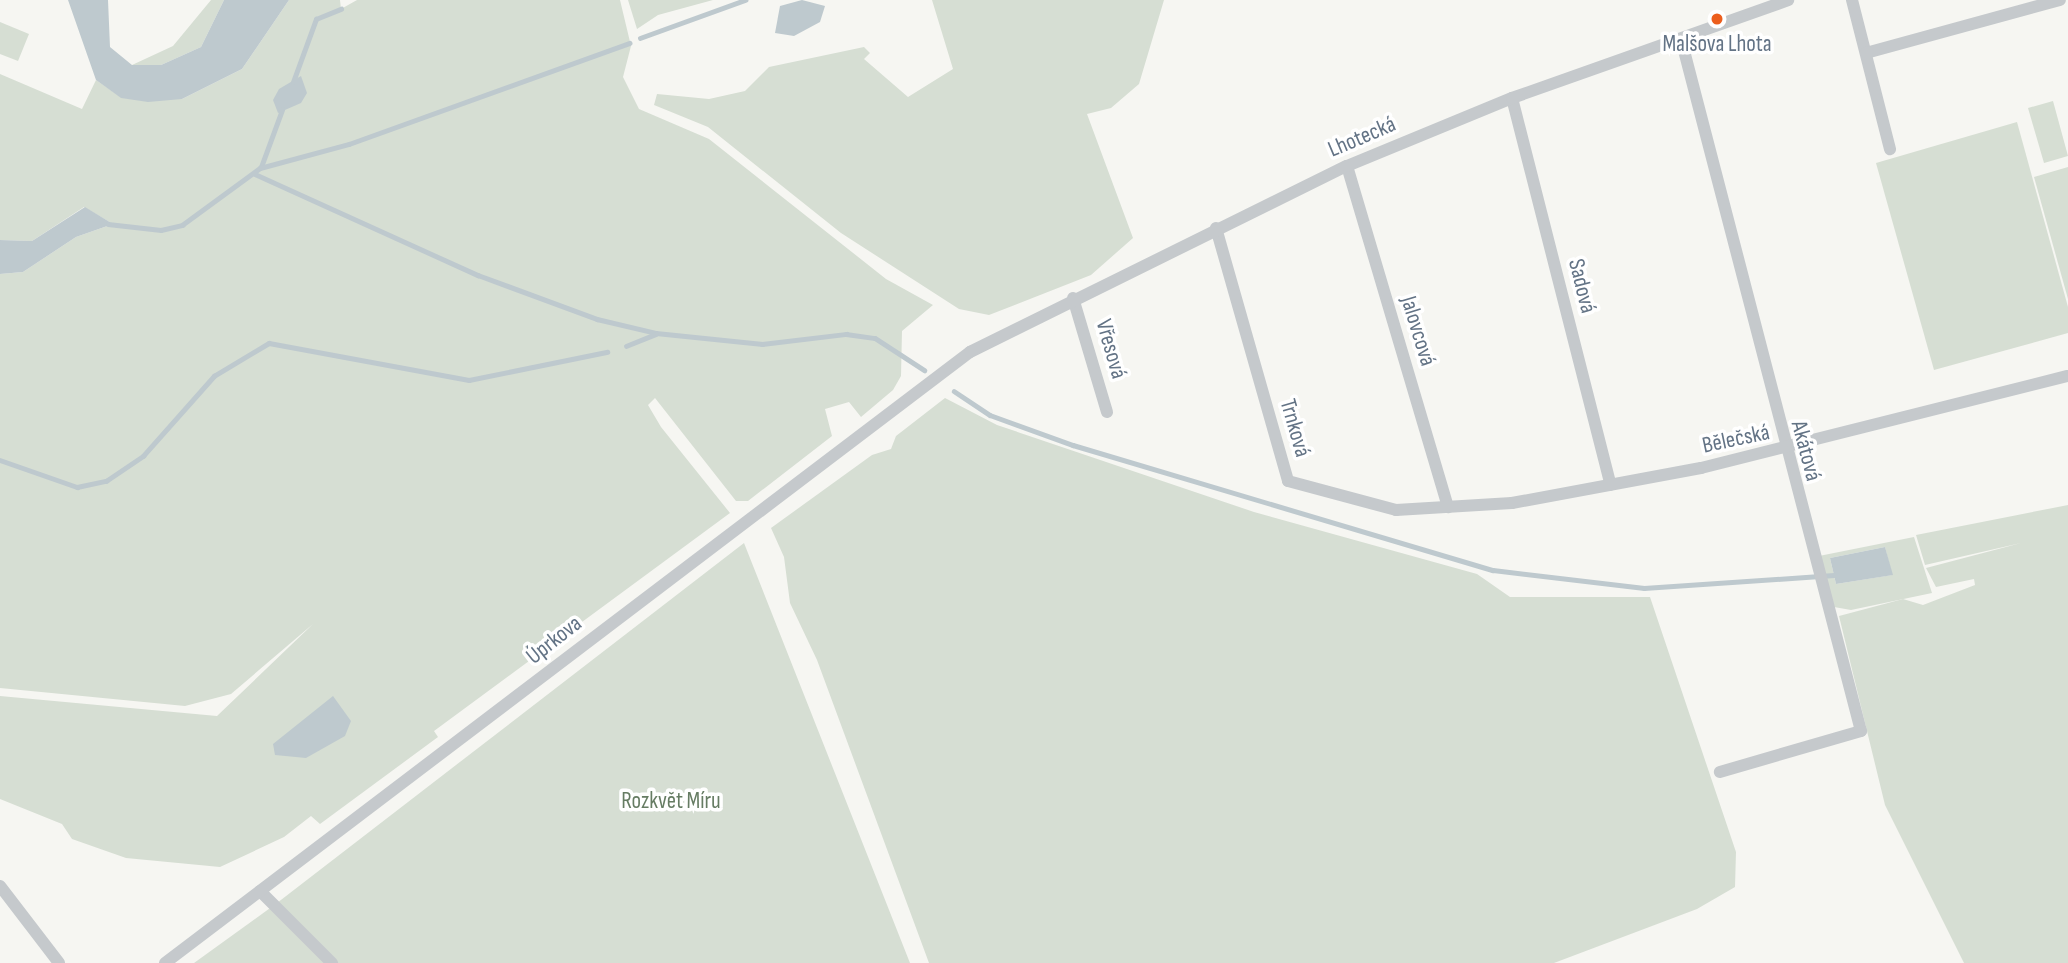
<!DOCTYPE html>
<meta charset="utf-8">
<style>
body{margin:0}
#map{position:relative;width:2068px;height:963px;overflow:hidden;background:#f6f6f2;font-family:"Sofia Sans Condensed",sans-serif}
div>[style]{position:absolute}
.green>*{inset:0;background:#d6ded3}
.water>*{inset:0;background:#bec9ce}
.stream>*{height:4.5px;margin:-2.25px;padding:0 2.25px;transform-origin:2.25px;border-radius:2.25px;background:#bec9ce}
.minor>*{height:12px;margin:-6px;padding:0 6px;transform-origin:6px;border-radius:6px;background:#c5c9cc}
.dots>*{width:19px;height:19px;translate:-50% -50%;box-sizing:border-box;border:4px solid #fff;border-radius:50%}
span{translate:-50% -50%;white-space:nowrap;text-align:center;line-height:1.15;-webkit-text-stroke:7px #fff;paint-order:stroke}
.poi-label{font-size:23px;color:#637385}
.street-label{font-size:23px;color:#637385}
.park-label{font-size:23px;color:#667c63}
</style>
<div id="map">
<div class="green">
<div style="clip-path:polygon(211px 0,224px 0,201px 47px,161px 65px,132px 65px,173px 46px)"></div>
<div style="clip-path:polygon(289px 0,340px 0,341px 9px,357px 0,620px 0,631px 46px,623px 77px,639px 109px,709px 139px,886px 279px,933px 305px,902px 331px,901px 376px,893px 390px,861px 417px,849px 402px,825px 409px,832px 436px,748px 501px,736px 501px,655px 398px,648px 405px,661px 427px,730px 513px,434px 731px,438px 737px,320px 824px,311px 816px,284px 837px,220px 867px,126px 858px,72px 839px,62px 824px,0 799px,0 696px,217px 716px,313px 624px,231px 694px,185px 706px,0 688px,0 274px,23px 272px,76px 237px,113px 224px,84px 207px,32px 241px,0 240px,0 74px,82px 109px,96px 80px,122px 98px,182px 99px,242px 69px)"></div>
<div style="clip-path:polygon(628px 0,713px 0,658px 15px,637px 29px)"></div>
<div style="clip-path:polygon(932px 0,1164px 0,1139px 84px,1111px 108px,1087px 114px,1133px 238px,1091px 275px,989px 315px,959px 309px,841px 233px,708px 127px,654px 105px,657px 94px,709px 99px,745px 91px,769px 67px,864px 47px,870px 53px,864px 59px,908px 97px,953px 69px)"></div>
<div style="clip-path:polygon(0 22px,29px 34px,18px 61px,0 54px)"></div>
<div style="clip-path:polygon(2053px 101px,2068px 156px,2044px 163px,2028px 108px)"></div>
<div style="clip-path:polygon(2017px 122px,2068px 307px,2068px 333px,1934px 370px,1876px 163px)"></div>
<div style="clip-path:polygon(2068px 167px,2068px 299px,2034px 177px)"></div>
<div style="clip-path:polygon(945px 398px,997px 425px,1254px 512px,1477px 574px,1510px 597px,1650px 597px,1736px 852px,1735px 887px,1697px 909px,1554px 963px,929px 963px,817px 660px,790px 603px,784px 557px,771px 528px,872px 455px,891px 449px,896px 436px)"></div>
<div style="clip-path:polygon(2068px 505px,2068px 963px,1964px 963px,1885px 805px,1839px 616px,1903px 599px,1923px 605px,1975px 585px,1974px 579px,1936px 587px,1926px 568px,2021px 543px,1925px 565px,1916px 535px)"></div>
<div style="clip-path:polygon(evenodd,1914px 537px,1932px 593px,1851px 610px,1834px 607px,1819px 556px,1914px 537px,1885px 547px,1892px 575px,1836px 584px,1830px 558px,1885px 547px)"></div>
<div style="clip-path:polygon(744px 543px,910px 963px,194px 963px,277px 903px)"></div>
</div>
<div class="water">
<div style="clip-path:polygon(68px 0,108px 0,110px 47px,132px 65px,161px 65px,201px 47px,224px 0,289px 0,242px 69px,182px 99px,148px 102px,121px 98px,96px 80px)"></div>
<div style="clip-path:polygon(802px 0,825px 6px,820px 22px,794px 36px,775px 33px,780px 6px)"></div>
<div style="clip-path:polygon(301px 76px,307px 93px,301px 103px,278px 113px,273px 100px,279px 89px)"></div>
<div style="clip-path:polygon(85px 207px,113px 224px,76px 237px,23px 272px,0 274px,0 240px,32px 241px)"></div>
<div style="clip-path:polygon(1885px 547px,1893px 575px,1836px 584px,1830px 558px)"></div>
<div style="clip-path:polygon(333px 696px,351px 721px,345px 736px,306px 758px,275px 755px,273px 744px)"></div>
</div>
<div class="stream">
<div style="left:640px;top:38px;width:112px;rotate:-19.9deg"></div>
<div style="left:293px;top:82px;width:67px;rotate:-69.9deg"></div>
<div style="left:316px;top:19px;width:27px;rotate:-22deg"></div>
<div style="left:261px;top:167px;width:61px;rotate:-69.8deg"></div>
<div style="left:255px;top:174px;width:245px;rotate:24.4deg"></div>
<div style="left:478px;top:275px;width:127px;rotate:20.3deg"></div>
<div style="left:597px;top:319px;width:61px;rotate:13.3deg"></div>
<div style="left:656px;top:333px;width:107px;rotate:5.9deg"></div>
<div style="left:762px;top:344px;width:85px;rotate:-6.8deg"></div>
<div style="left:846px;top:334px;width:29px;rotate:8deg"></div>
<div style="left:875px;top:338px;width:59px;rotate:33.1deg"></div>
<div style="left:108px;top:224px;width:53px;rotate:6.5deg"></div>
<div style="left:161px;top:230px;width:22px;rotate:-13deg"></div>
<div style="left:182px;top:225px;width:97px;rotate:-36.2deg"></div>
<div style="left:260px;top:168px;width:92px;rotate:-15.1deg"></div>
<div style="left:349px;top:144px;width:298px;rotate:-19.8deg"></div>
<div style="left:626px;top:346px;width:32px;rotate:-22deg"></div>
<div style="left:954px;top:391px;width:43px;rotate:33.7deg"></div>
<div style="left:990px;top:415px;width:88px;rotate:19.9deg"></div>
<div style="left:1073px;top:445px;width:438px;rotate:16.6deg"></div>
<div style="left:1493px;top:570px;width:152px;rotate:6.8deg"></div>
<div style="left:1644px;top:588px;width:190px;rotate:-3.9deg"></div>
<div style="left:0;top:460px;width:82px;rotate:19.3deg"></div>
<div style="left:77px;top:487px;width:30px;rotate:-12deg"></div>
<div style="left:106px;top:481px;width:45px;rotate:-34deg"></div>
<div style="left:143px;top:456px;width:107px;rotate:-48.4deg"></div>
<div style="left:214px;top:376px;width:64px;rotate:-31deg"></div>
<div style="left:269px;top:343px;width:203px;rotate:10.5deg"></div>
<div style="left:469px;top:380px;width:141px;rotate:-11.5deg"></div>
</div>
<div class="minor">
<div style="left:1852px;top:0;width:154px;rotate:75.7deg"></div>
<div style="left:1681px;top:39px;width:715px;rotate:75.42deg"></div>
<div style="left:1861px;top:731px;width:147px;rotate:163.8deg"></div>
<div style="left:1866px;top:53px;width:201px;rotate:-15.3deg"></div>
<div style="left:1512px;top:98px;width:399px;rotate:75.7deg"></div>
<div style="left:1347px;top:166px;width:356px;rotate:73.5deg"></div>
<div style="left:1216px;top:228px;width:263px;rotate:74.1deg"></div>
<div style="left:1288px;top:481px;width:112px;rotate:15deg"></div>
<div style="left:1396px;top:510px;width:116px;rotate:-3.5deg"></div>
<div style="left:1512px;top:503px;width:192px;rotate:-10.5deg"></div>
<div style="left:1701px;top:468px;width:378px;rotate:-14.1deg"></div>
<div style="left:1073px;top:298px;width:119px;rotate:73.4deg"></div>
<div style="left:0;top:886px;width:97px;rotate:52.5deg"></div>
<div style="left:260px;top:891px;width:102px;rotate:45deg"></div>
<div style="left:165px;top:963px;width:1011px;rotate:-37.2deg"></div>
<div style="left:970px;top:352px;width:420px;rotate:-26.3deg"></div>
<div style="left:1347px;top:166px;width:178px;rotate:-22.4deg"></div>
<div style="left:1512px;top:98px;width:293px;rotate:-19.5deg"></div>
</div>
<div class="dots">
<div style="left:1717px;top:19px;background:#ec5e1d"></div>
</div>
<div class="poi-label">
<span style="left:1717px;top:44px">Malšova Lhota</span>
</div>
<div class="street-label">
<span style="left:1362px;top:137px;rotate:-23deg">Lhotecká</span>
<span style="left:1582px;top:286px;rotate:76deg">Sadová</span>
<span style="left:1418px;top:331px;rotate:73deg">Jalovcová</span>
<span style="left:1111px;top:349px;rotate:74deg">Vřesová</span>
<span style="left:1295px;top:428px;rotate:74deg">Trnková</span>
<span style="left:1736px;top:439px;rotate:-12deg">Bělečská</span>
<span style="left:1806px;top:451px;rotate:75deg">Akátová</span>
<span style="left:554px;top:640px;rotate:-38deg">Úprkova</span>
</div>
<div class="park-label">
<span style="left:671px;top:801px">Rozkvět Míru</span>
</div>
</div>
